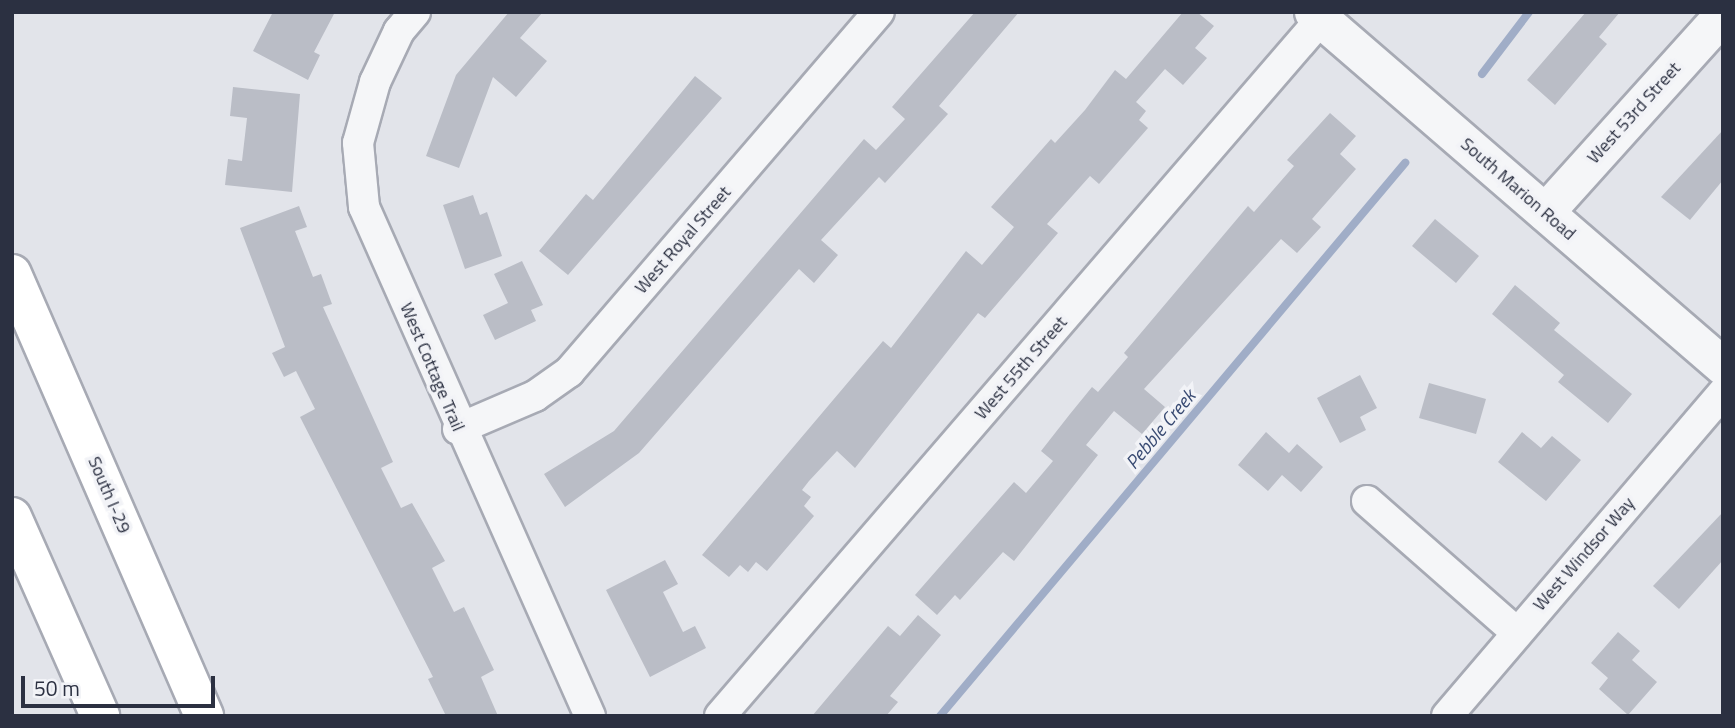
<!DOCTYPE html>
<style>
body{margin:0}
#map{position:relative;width:1735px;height:728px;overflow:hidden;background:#e2e4ea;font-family:"Titillium Web",sans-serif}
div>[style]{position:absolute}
.stream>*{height:8px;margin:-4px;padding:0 4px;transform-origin:4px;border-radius:4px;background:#a0adc7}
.building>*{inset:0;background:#babdc6}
.roads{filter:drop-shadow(2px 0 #a7aab4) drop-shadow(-2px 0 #a7aab4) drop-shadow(0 2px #a7aab4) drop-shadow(0 -2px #a7aab4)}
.minor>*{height:30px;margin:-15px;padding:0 15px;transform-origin:15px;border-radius:15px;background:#f5f6f8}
.tertiary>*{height:37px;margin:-18.5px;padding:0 18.5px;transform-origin:18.5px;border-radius:18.5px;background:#f5f6f8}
.motorway>*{height:38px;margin:-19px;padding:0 19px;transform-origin:19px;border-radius:19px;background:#fff}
span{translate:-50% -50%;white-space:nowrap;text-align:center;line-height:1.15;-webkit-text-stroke:7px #f2f3f7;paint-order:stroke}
.street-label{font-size:18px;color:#2b3041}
.water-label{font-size:19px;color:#384a72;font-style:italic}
.frame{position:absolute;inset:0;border:14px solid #2b3041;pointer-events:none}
.scale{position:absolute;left:21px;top:676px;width:194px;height:32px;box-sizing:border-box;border:4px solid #2b3041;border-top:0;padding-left:9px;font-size:21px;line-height:24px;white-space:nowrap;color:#2b3041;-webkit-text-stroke:5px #f2f3f7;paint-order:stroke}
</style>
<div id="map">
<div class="stream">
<div style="left:1482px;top:74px;width:78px;rotate:-52.8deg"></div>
<div style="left:940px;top:716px;width:723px;rotate:-49.94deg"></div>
</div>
<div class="building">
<div style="clip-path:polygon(273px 12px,335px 12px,314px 52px,320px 55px,308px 80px,253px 51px)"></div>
<div style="clip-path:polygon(509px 12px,543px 12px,520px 38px,547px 61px,516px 97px,493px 77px,459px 168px,426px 156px,456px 75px)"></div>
<div style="clip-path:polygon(975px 12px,1019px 12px,939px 106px,948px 114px,885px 183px,879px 177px,821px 240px,838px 255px,814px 283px,799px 269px,639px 453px,565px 507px,544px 474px,614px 431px,864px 139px,876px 150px,905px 119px,892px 107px)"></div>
<div style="clip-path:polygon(1183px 12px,1197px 12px,1214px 26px,1195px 48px,1207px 58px,1183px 85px,1165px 69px,1136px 102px,1146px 111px,1139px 120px,1148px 128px,1099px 184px,1090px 176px,1047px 224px,1058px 233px,985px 318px,978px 313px,855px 468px,837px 451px,809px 481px,802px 490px,811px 497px,804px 506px,814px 516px,767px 571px,756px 562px,748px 572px,740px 565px,729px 577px,702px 555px,883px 341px,891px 348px,966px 251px,982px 265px,1014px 227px,991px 207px,1051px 139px,1055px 143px,1085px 110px,1115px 70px,1126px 79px)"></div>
<div style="clip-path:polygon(1586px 12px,1620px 12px,1599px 37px,1607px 44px,1555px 105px,1527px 80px)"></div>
<div style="clip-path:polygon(695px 76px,722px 98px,568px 275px,539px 251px,586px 194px,593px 200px)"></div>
<div style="clip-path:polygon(233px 87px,300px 94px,292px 192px,225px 185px,228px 159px,242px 161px,247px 118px,230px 116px)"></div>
<div style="clip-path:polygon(1330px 113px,1356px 136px,1340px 154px,1356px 169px,1312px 219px,1321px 227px,1297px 253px,1281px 239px,1144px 389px,1165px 407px,1142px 434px,1114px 411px,1086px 445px,1098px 455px,1014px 561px,1003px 552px,960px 600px,955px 595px,937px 615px,915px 595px,1014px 482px,1026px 493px,1053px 461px,1041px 451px,1070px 414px,1092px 387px,1098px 392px,1128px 357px,1124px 353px,1248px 206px,1254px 212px,1294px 166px,1287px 160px)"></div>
<div style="clip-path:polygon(1723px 130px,1723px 180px,1690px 220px,1661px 197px)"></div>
<div style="clip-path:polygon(473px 195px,480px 215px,487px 212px,502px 256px,465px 269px,443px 205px)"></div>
<div style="clip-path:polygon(299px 206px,307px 227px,295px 231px,313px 277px,321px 274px,332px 304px,323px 307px,393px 462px,381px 468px,401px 508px,412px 503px,445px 561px,432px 568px,454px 612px,464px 607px,494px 670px,481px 677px,498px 716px,446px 716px,428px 679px,433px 677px,300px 417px,315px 409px,296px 371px,284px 377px,272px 353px,285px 347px,240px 228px)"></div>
<div style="clip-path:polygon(1435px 219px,1479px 256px,1456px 283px,1412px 246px)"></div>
<div style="clip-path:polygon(522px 261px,543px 305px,531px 310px,536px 321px,495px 340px,483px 315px,508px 303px,494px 274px)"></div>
<div style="clip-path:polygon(1515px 285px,1560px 323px,1554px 330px,1632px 394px,1608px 423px,1558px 382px,1564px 375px,1492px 314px)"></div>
<div style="clip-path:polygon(1360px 375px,1377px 408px,1360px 417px,1366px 430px,1340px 443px,1317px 398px)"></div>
<div style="clip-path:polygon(1429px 383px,1486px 399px,1476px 434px,1419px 418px)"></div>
<div style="clip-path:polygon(1266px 432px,1289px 453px,1297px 444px,1323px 467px,1301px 492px,1282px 475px,1268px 491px,1238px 465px)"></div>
<div style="clip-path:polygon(1522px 432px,1541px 448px,1552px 436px,1581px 460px,1546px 501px,1498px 462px)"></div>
<div style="clip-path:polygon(1723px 512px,1723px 560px,1679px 609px,1653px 586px)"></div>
<div style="clip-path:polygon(665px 560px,678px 584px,663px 592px,683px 632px,695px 626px,706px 648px,650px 677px,606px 590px)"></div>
<div style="clip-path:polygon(918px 615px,941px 635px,890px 696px,898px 702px,886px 716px,812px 716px,888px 626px,900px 636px)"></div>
<div style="clip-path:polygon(1618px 632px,1640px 651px,1632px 660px,1657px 682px,1628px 715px,1599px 689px,1608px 678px,1591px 663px)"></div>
</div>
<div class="roads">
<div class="minor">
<div style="left:415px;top:12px;width:25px;rotate:130deg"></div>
<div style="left:399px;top:31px;width:56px;rotate:115.2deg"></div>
<div style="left:375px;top:82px;width:63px;rotate:105.6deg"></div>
<div style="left:358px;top:143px;width:64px;rotate:84.6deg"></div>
<div style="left:364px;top:207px;width:557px;rotate:66.06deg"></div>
<div style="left:458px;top:429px;width:84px;rotate:-23.2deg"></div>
<div style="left:535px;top:396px;width:42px;rotate:-35.2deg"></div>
<div style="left:569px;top:372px;width:475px;rotate:-49.3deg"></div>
<div style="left:1367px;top:501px;width:200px;rotate:41.3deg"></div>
<div style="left:720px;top:716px;width:920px;rotate:-49.23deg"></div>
<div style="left:1447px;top:716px;width:425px;rotate:-49.5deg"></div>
</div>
<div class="tertiary">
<div style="left:1313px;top:12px;width:542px;rotate:40.81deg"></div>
<div style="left:1545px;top:212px;width:266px;rotate:-48deg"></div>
</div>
<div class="motorway">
<div style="left:12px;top:274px;width:482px;rotate:66.5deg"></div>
<div style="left:12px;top:517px;width:218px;rotate:66.1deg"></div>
</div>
</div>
<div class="street-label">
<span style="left:1634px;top:113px;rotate:-48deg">West 53rd Street</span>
<span style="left:1518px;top:189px;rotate:41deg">South Marion Road</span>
<span style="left:683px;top:240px;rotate:-49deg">West Royal Street</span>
<span style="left:432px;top:367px;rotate:67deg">West Cottage Trail</span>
<span style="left:1021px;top:368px;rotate:-49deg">West 55th Street</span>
<span style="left:109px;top:495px;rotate:67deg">South I-29</span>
<span style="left:1584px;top:554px;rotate:-49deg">West Windsor Way</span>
</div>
<div class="water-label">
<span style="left:1160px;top:429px;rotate:-50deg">Pebble Creek</span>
</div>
<div class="frame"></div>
<div class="scale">50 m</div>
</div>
